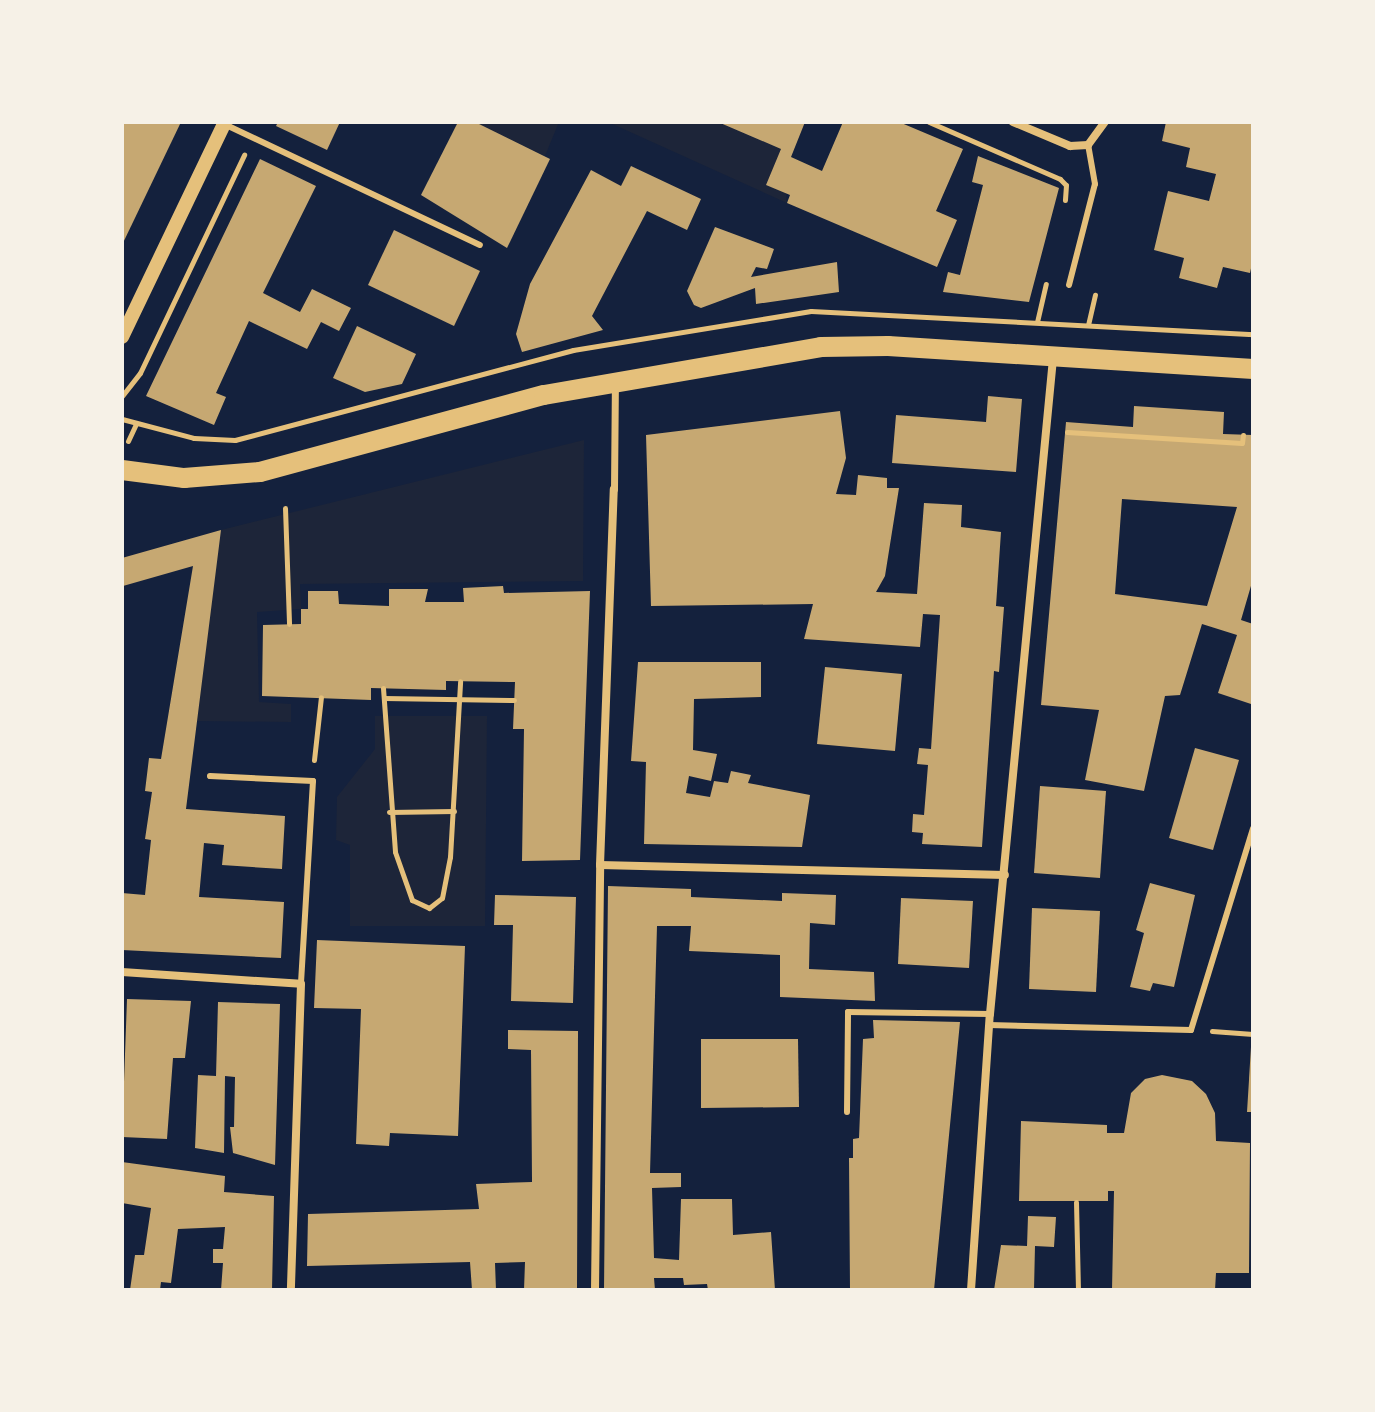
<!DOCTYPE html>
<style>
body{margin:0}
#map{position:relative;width:1375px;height:1412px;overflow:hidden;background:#14213d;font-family:"Times New Roman",serif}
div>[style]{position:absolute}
.green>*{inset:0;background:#1d2539}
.building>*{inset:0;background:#c6a872}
.path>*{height:5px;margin:-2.5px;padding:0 2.5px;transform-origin:2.5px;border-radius:2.5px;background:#e5c07b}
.service>*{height:6px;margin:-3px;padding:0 3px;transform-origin:3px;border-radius:3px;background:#e5c07b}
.pedestrian>*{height:7px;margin:-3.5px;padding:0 3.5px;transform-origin:3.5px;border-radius:3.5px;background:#e5c07b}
.minor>*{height:8px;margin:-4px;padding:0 4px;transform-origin:4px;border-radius:4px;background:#e5c07b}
.tertiary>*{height:14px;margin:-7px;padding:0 7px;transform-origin:7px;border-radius:7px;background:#e5c07b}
.primary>*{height:20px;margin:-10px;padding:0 10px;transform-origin:10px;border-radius:10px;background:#e5c07b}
span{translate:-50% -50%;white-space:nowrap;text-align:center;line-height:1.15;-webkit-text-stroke:8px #f6f1e7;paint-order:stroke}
.frame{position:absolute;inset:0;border:124px solid #f6f1e7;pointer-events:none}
</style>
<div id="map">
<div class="green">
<div style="clip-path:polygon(475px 122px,559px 122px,545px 156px)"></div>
<div style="clip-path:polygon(608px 122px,718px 122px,781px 149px,787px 203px)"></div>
<div style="clip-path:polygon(584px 440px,583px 581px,300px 584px,301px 609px,257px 612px,259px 702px,291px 704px,291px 722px,195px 721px,221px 530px)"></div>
<div style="clip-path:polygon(375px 716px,487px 716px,485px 926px,350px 926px,350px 845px,336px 840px,337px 797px,375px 749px)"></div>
</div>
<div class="building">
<div style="clip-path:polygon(122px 122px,181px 122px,122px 245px)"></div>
<div style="clip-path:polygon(278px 122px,340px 122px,327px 150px,276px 126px)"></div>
<div style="clip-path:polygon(458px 122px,475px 122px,550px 159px,507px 248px,421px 195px)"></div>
<div style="clip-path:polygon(718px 122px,805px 122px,791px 157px,822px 171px,843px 122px,899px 122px,963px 149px,936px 211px,957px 220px,937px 267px,787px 203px,790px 195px,766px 185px,781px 149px)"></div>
<div style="clip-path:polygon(1166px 122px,1253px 122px,1253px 259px,1250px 273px,1223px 267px,1217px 288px,1179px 278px,1184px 258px,1154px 250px,1168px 191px,1209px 201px,1216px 174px,1186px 167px,1190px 148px,1162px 141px)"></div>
<div style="clip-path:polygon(978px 156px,1059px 188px,1029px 302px,943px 292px,948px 272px,960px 275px,983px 185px,972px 182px)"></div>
<div style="clip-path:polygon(260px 159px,316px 186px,263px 293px,300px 312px,312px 289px,351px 308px,339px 331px,321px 322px,307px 349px,249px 321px,216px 393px,226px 397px,214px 425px,146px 396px)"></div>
<div style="clip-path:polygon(631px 166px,701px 199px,687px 230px,647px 211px,592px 316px,603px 330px,522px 352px,516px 334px,530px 284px,591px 170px,621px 186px)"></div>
<div style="clip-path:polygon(715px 227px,774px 249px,767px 269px,756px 267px,751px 277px,837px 262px,839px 292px,756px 304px,755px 288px,701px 308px,694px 305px,687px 291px)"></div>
<div style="clip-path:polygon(394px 230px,480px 271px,454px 326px,368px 285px)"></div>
<div style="clip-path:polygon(357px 326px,416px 354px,402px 384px,365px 392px,333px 378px)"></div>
<div style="clip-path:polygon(988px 396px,1022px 399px,1016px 472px,892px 463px,896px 415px,986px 422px)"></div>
<div style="clip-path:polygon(evenodd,1134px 406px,1224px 412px,1223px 434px,1253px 435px,1253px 579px,1241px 620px,1253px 624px,1253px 699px,1251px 704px,1218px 693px,1237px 635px,1202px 624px,1180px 695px,1165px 696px,1144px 791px,1085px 780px,1099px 710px,1041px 705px,1066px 422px,1133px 427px,1134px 406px,1122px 499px,1237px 507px,1207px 606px,1115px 594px,1122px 499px)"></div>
<div style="clip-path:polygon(840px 411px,846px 458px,836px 494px,856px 495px,858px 475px,887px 478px,887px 488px,899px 488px,885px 576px,876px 592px,917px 594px,924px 503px,962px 505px,961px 527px,1001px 532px,996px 606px,1004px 607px,999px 672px,994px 671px,982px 847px,922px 844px,923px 833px,912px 832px,913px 814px,924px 815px,928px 765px,917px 764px,919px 748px,931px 749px,940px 615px,923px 614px,920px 647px,804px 639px,813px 604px,651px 606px,646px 435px)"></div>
<div style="clip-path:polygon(221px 530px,186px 809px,285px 816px,282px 869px,222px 865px,224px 845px,204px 843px,199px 897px,284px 902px,281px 958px,122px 950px,122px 893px,145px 895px,151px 840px,145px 839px,152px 792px,145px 791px,149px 758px,161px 759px,193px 566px,123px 586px,122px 558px)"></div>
<div style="clip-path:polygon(503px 586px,504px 593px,590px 591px,580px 860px,522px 861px,524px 729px,513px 729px,515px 682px,446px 681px,446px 690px,371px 688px,371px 700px,262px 696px,263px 625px,301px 624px,301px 609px,308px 609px,308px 591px,338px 591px,339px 604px,389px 606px,389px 589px,428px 589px,425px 602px,464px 602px,463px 588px)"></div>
<div style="clip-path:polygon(638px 662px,761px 662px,761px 697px,694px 699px,693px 750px,717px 754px,711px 781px,689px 776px,686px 793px,710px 797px,714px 781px,728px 783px,731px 771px,751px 775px,748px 783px,810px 795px,802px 847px,644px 844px,646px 762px,631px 761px)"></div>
<div style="clip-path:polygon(825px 667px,902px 674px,895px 751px,817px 744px)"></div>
<div style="clip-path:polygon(1195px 748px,1239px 760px,1213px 850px,1169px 838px)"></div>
<div style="clip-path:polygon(1040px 786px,1106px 791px,1100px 878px,1034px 873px)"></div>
<div style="clip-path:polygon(1150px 883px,1195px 895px,1174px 987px,1153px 983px,1150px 991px,1130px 987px,1144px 933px,1136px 930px)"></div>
<div style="clip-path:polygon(608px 886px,691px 889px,691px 897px,782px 901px,782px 893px,836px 895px,835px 925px,810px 923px,809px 969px,874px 972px,875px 1001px,780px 997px,780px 955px,689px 951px,691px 926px,657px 926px,650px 1173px,681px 1173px,681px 1187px,652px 1188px,654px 1258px,679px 1260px,681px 1199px,732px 1199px,733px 1235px,771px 1232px,775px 1290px,708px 1290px,707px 1284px,684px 1285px,683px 1278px,654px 1278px,655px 1290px,604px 1290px)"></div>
<div style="clip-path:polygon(495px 895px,576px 897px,573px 1003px,511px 1001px,513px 925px,494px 925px)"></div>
<div style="clip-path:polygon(901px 898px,973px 901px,969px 968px,898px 964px)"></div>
<div style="clip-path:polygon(1032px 908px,1100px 911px,1096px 992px,1029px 989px)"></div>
<div style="clip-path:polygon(317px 940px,465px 946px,458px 1136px,390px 1133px,389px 1146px,356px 1144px,361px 1009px,314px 1008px)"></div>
<div style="clip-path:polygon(127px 999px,191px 1001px,185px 1058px,173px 1058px,167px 1139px,122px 1137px)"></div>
<div style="clip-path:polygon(218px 1002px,280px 1004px,275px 1165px,233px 1153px,230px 1127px,234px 1127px,235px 1077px,225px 1076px,224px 1153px,195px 1148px,198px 1075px,216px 1076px)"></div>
<div style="clip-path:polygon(873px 1020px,960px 1022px,934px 1290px,850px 1290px,849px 1158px,853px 1158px,853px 1139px,859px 1138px,863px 1039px,874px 1038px)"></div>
<div style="clip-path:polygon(508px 1030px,578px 1031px,577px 1290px,524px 1290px,525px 1262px,495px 1263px,496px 1290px,472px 1290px,470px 1262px,307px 1266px,308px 1214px,479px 1209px,476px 1184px,532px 1182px,531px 1050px,508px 1049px)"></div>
<div style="clip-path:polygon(701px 1039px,798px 1039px,799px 1107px,701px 1108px)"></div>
<div style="clip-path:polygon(1251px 1047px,1253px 1112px,1247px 1112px)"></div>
<div style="clip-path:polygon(1162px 1075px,1192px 1081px,1206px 1094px,1215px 1113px,1216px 1141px,1250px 1143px,1249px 1273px,1216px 1273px,1215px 1290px,1112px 1290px,1114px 1191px,1108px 1191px,1108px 1201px,1019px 1201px,1021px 1121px,1107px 1125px,1107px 1133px,1124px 1133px,1131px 1093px,1145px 1079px)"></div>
<div style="clip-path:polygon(122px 1162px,225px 1176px,224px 1192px,274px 1196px,272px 1290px,221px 1290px,223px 1263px,213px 1263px,213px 1249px,223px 1249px,225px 1227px,178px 1229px,171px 1283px,161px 1282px,160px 1290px,130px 1290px,135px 1255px,144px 1255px,151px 1208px,122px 1203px)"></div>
<div style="clip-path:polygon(1028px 1216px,1056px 1217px,1054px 1247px,1035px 1246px,1034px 1290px,994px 1290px,1001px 1245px,1027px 1246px)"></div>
</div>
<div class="path">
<div style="left:929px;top:122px;width:143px;rotate:23.5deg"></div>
<div style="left:1060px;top:179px;width:8px;rotate:45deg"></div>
<div style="left:1066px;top:185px;width:15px;rotate:94deg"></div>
<div style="left:1037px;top:322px;width:39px;rotate:-77deg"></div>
<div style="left:1088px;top:325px;width:31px;rotate:-77deg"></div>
<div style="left:122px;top:396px;width:29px;rotate:-52deg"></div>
<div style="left:140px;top:373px;width:242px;rotate:-64.5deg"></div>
<div style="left:122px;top:419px;width:74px;rotate:14.8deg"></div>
<div style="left:194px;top:438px;width:41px;rotate:2.8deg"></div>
<div style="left:235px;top:440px;width:350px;rotate:-14.9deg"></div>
<div style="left:573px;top:350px;width:241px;rotate:-9.3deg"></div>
<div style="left:811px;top:311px;width:443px;rotate:3deg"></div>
<div style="left:1067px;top:432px;width:175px;rotate:3.6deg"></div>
<div style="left:1242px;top:443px;width:8px;rotate:-83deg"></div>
<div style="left:128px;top:441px;width:19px;rotate:-65deg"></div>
<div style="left:285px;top:508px;width:116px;rotate:88deg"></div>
<div style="left:383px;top:688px;width:164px;rotate:85.8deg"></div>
<div style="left:395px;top:852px;width:51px;rotate:70.5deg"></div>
<div style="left:412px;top:900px;width:19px;rotate:25deg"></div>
<div style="left:429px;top:908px;width:16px;rotate:-38deg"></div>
<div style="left:442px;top:898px;width:42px;rotate:-79deg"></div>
<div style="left:450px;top:857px;width:176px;rotate:-86.7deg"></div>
<div style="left:384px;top:698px;width:130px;rotate:0.9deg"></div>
<div style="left:314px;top:760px;width:63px;rotate:-83.7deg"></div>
<div style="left:389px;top:812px;width:65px;rotate:-0.9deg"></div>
<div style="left:1212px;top:1031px;width:41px;rotate:4.2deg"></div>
<div style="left:1076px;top:1202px;width:88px;rotate:88.7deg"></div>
</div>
<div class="service">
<div style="left:224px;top:124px;width:283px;rotate:25.3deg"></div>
<div style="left:1069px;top:285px;width:104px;rotate:-75.6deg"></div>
<div style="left:1095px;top:184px;width:40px;rotate:-100deg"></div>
<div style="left:210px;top:776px;width:103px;rotate:2.8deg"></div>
<div style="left:313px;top:781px;width:203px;rotate:93.4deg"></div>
<div style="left:989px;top:1025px;width:202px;rotate:1.4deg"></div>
<div style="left:1191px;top:1030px;width:211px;rotate:-72.9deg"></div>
<div style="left:847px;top:1112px;width:100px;rotate:-89.4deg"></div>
<div style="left:848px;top:1012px;width:142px;rotate:0.8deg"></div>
</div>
<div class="pedestrian">
<div style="left:614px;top:489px;width:106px;rotate:-89.5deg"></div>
</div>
<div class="minor">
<div style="left:1013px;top:122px;width:62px;rotate:22.8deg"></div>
<div style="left:1070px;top:146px;width:18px;rotate:-3deg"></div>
<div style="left:1088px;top:145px;width:29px;rotate:-54deg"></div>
<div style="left:600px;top:865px;width:405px;rotate:1.4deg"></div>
<div style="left:122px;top:972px;width:179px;rotate:3.8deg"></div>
<div style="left:301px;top:984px;width:306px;rotate:91.9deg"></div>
<div style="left:595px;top:1290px;width:425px;rotate:-89.3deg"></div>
<div style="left:600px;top:865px;width:376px;rotate:-87.9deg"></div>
<div style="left:971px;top:1290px;width:277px;rotate:-86.1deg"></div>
<div style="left:990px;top:1014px;width:658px;rotate:-84.51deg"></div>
</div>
<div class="tertiary">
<div style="left:122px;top:337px;width:238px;rotate:-64.4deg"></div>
</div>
<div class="primary">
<div style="left:122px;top:470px;width:63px;rotate:7.4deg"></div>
<div style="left:184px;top:478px;width:76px;rotate:-4.5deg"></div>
<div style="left:260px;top:472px;width:294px;rotate:-15.2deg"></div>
<div style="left:544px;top:395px;width:281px;rotate:-9.8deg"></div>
<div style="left:821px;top:347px;width:67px;rotate:-0.9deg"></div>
<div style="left:888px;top:346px;width:366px;rotate:3.6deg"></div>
</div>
<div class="frame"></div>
</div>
